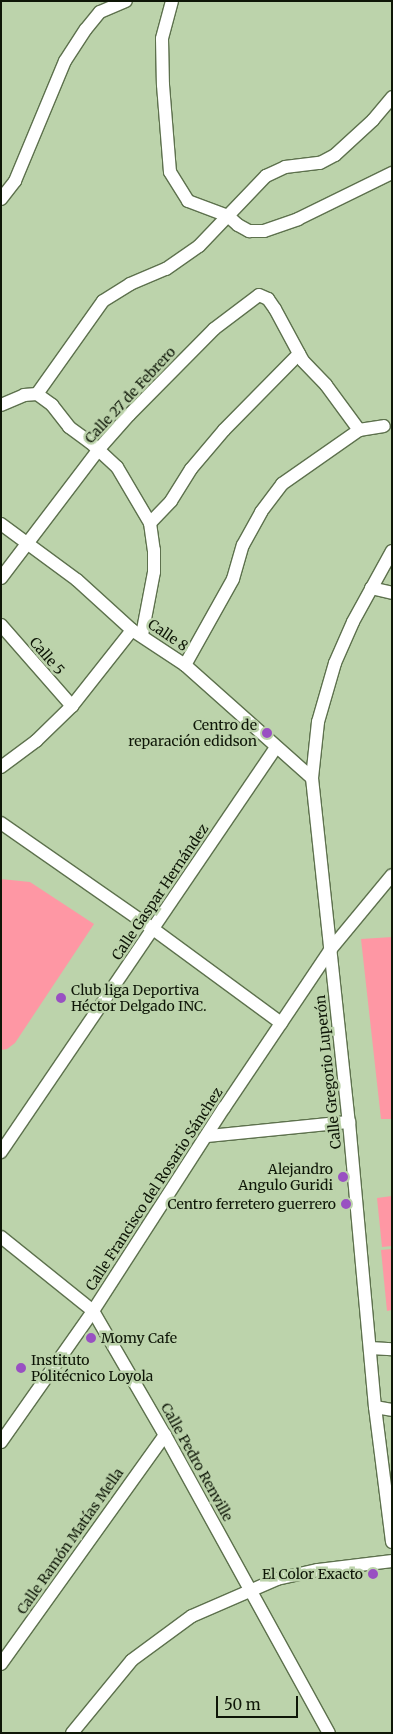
<!DOCTYPE html>
<meta charset="utf-8">
<style>
body{margin:0}
#map{position:relative;width:393px;height:1734px;overflow:hidden;background:#bcd3ab;font-family:Merriweather,serif}
div>[style]{position:absolute}
.green>*{inset:0;background:#fe97a4}
.roads{filter:drop-shadow(1px 0 #5d714d) drop-shadow(-1px 0 #5d714d) drop-shadow(0 1px #5d714d) drop-shadow(0 -1px #5d714d)}
.minor>*{height:12px;margin:-6px;padding:0 6px;transform-origin:6px;border-radius:6px;background:#fff}
.dots>*{width:14px;height:14px;translate:-50% -50%;box-sizing:border-box;border:2px solid #bcd3ab;border-radius:50%}
span{translate:-50% -50%;white-space:nowrap;text-align:center;line-height:1.15;-webkit-text-stroke:5px #bcd3ab;paint-order:stroke}
.street-label{font-size:14px;color:#0e1607}
.poi-label{font-size:14px;color:#0e1607}
.right{translate:-100% -50%;text-align:right}
.left{translate:0 -50%;text-align:left}
.frame{position:absolute;inset:0;border:2px solid #0e1607;pointer-events:none}
.scale{position:absolute;left:216px;top:1696px;width:82px;height:22px;box-sizing:border-box;border:2px solid #0e1607;border-top:0;padding-left:6px;font-size:15px;line-height:18px;white-space:nowrap;color:#0e1607;-webkit-text-stroke:4px #bcd3ab;paint-order:stroke}
</style>
<div id="map">
<div class="green">
<div style="clip-path:polygon(1px 879px,30px 882px,94px 924px,15px 1043px,7px 1049px,1px 1050px)"></div>
<div style="clip-path:polygon(392px 937px,392px 1119px,381px 1119px,361px 939px)"></div>
<div style="clip-path:polygon(392px 1196px,392px 1246px,382px 1247px,377px 1198px)"></div>
<div style="clip-path:polygon(392px 1249px,392px 1310px,387px 1311px,381px 1250px)"></div>
</div>
<div class="roads">
<div class="minor">
<div style="left:172px;top:1px;width:39px;rotate:105deg"></div>
<div style="left:162px;top:39px;width:46px;rotate:88.8deg"></div>
<div style="left:163px;top:85px;width:87px;rotate:85.4deg"></div>
<div style="left:170px;top:172px;width:34px;rotate:58deg"></div>
<div style="left:188px;top:201px;width:43px;rotate:20.6deg"></div>
<div style="left:228px;top:216px;width:13px;rotate:42deg"></div>
<div style="left:238px;top:225px;width:13px;rotate:29deg"></div>
<div style="left:249px;top:231px;width:15px"></div>
<div style="left:264px;top:231px;width:36px;rotate:-19deg"></div>
<div style="left:298px;top:219px;width:105px;rotate:-26.1deg"></div>
<div style="left:1px;top:199px;width:23px;rotate:-52deg"></div>
<div style="left:15px;top:181px;width:130px;rotate:-67.4deg"></div>
<div style="left:65px;top:61px;width:38px;rotate:-57deg"></div>
<div style="left:86px;top:29px;width:22px;rotate:-51deg"></div>
<div style="left:100px;top:12px;width:28px;rotate:-23deg"></div>
<div style="left:37px;top:394px;width:114px;rotate:-54.6deg"></div>
<div style="left:103px;top:301px;width:32px;rotate:-32deg"></div>
<div style="left:130px;top:284px;width:39px;rotate:-23deg"></div>
<div style="left:166px;top:269px;width:40px;rotate:-34.9deg"></div>
<div style="left:199px;top:246px;width:97px;rotate:-46.3deg"></div>
<div style="left:266px;top:176px;width:21px;rotate:-25deg"></div>
<div style="left:285px;top:167px;width:35px;rotate:-7deg"></div>
<div style="left:320px;top:163px;width:17px;rotate:-28deg"></div>
<div style="left:335px;top:155px;width:52px;rotate:-42.6deg"></div>
<div style="left:373px;top:120px;width:30px;rotate:-50deg"></div>
<div style="left:37px;top:394px;width:19px;rotate:36deg"></div>
<div style="left:52px;top:405px;width:28px;rotate:52deg"></div>
<div style="left:69px;top:427px;width:26px;rotate:36deg"></div>
<div style="left:90px;top:442px;width:37px;rotate:43deg"></div>
<div style="left:117px;top:467px;width:65px;rotate:59.5deg"></div>
<div style="left:150px;top:523px;width:27px;rotate:82deg"></div>
<div style="left:154px;top:550px;width:22px;rotate:90deg"></div>
<div style="left:154px;top:572px;width:64px;rotate:100.8deg"></div>
<div style="left:1px;top:405px;width:25px;rotate:-23deg"></div>
<div style="left:24px;top:395px;width:13px;rotate:-4deg"></div>
<div style="left:150px;top:523px;width:30px;rotate:-46deg"></div>
<div style="left:171px;top:501px;width:38px;rotate:-58deg"></div>
<div style="left:191px;top:469px;width:51px;rotate:-49.8deg"></div>
<div style="left:224px;top:430px;width:107px;rotate:-45.4deg"></div>
<div style="left:1px;top:524px;width:94px;rotate:36.4deg"></div>
<div style="left:77px;top:580px;width:74px;rotate:42.3deg"></div>
<div style="left:132px;top:630px;width:64px;rotate:33.4deg"></div>
<div style="left:185px;top:665px;width:170px;rotate:41.7deg"></div>
<div style="left:392px;top:551px;width:81px;rotate:118.8deg"></div>
<div style="left:353px;top:622px;width:45px;rotate:113.7deg"></div>
<div style="left:335px;top:663px;width:61px;rotate:106.1deg"></div>
<div style="left:318px;top:722px;width:56px;rotate:96.1deg"></div>
<div style="left:312px;top:778px;width:346px;rotate:83.9deg"></div>
<div style="left:349px;top:1122px;width:286px;rotate:84.8deg"></div>
<div style="left:375px;top:1407px;width:136px;rotate:82.8deg"></div>
<div style="left:1px;top:578px;width:161px;rotate:-52.8deg"></div>
<div style="left:98px;top:450px;width:47px;rotate:-48.5deg"></div>
<div style="left:129px;top:415px;width:121px;rotate:-45.3deg"></div>
<div style="left:214px;top:329px;width:56px;rotate:-37.1deg"></div>
<div style="left:259px;top:295px;width:10px;rotate:24deg"></div>
<div style="left:268px;top:299px;width:12px;rotate:55deg"></div>
<div style="left:275px;top:309px;width:59px;rotate:61.7deg"></div>
<div style="left:303px;top:361px;width:33px;rotate:46deg"></div>
<div style="left:326px;top:385px;width:56px;rotate:53.7deg"></div>
<div style="left:371px;top:588px;width:22px;rotate:13deg"></div>
<div style="left:1px;top:625px;width:108px;rotate:48.8deg"></div>
<div style="left:185px;top:665px;width:98px;rotate:-60.8deg"></div>
<div style="left:233px;top:579px;width:35px;rotate:-74deg"></div>
<div style="left:243px;top:545px;width:38px;rotate:-61deg"></div>
<div style="left:261px;top:512px;width:35px;rotate:-53deg"></div>
<div style="left:282px;top:484px;width:94px;rotate:-35deg"></div>
<div style="left:359px;top:430px;width:25px;rotate:-9deg"></div>
<div style="left:1px;top:767px;width:44px;rotate:-36.6deg"></div>
<div style="left:36px;top:741px;width:50px;rotate:-44.2deg"></div>
<div style="left:72px;top:706px;width:97px;rotate:-51.7deg"></div>
<div style="left:1px;top:823px;width:185px;rotate:34.9deg"></div>
<div style="left:153px;top:929px;width:159px;rotate:36.3deg"></div>
<div style="left:208px;top:1136px;width:142px;rotate:-5.7deg"></div>
<div style="left:1px;top:1152px;width:489px;rotate:-55.8deg"></div>
<div style="left:1px;top:1237px;width:118px;rotate:38.8deg"></div>
<div style="left:93px;top:1311px;width:143px;rotate:59.9deg"></div>
<div style="left:165px;top:1435px;width:340px;rotate:61.2deg"></div>
<div style="left:370px;top:1348px;width:22px;rotate:3deg"></div>
<div style="left:375px;top:1407px;width:17px;rotate:10deg"></div>
<div style="left:1px;top:1442px;width:160px;rotate:-54.9deg"></div>
<div style="left:93px;top:1311px;width:242px;rotate:-57.2deg"></div>
<div style="left:224px;top:1108px;width:190px;rotate:-56.1deg"></div>
<div style="left:330px;top:950px;width:97px;rotate:-50.4deg"></div>
<div style="left:1px;top:1664px;width:282px;rotate:-54.4deg"></div>
<div style="left:72px;top:1733px;width:94px;rotate:-50.6deg"></div>
<div style="left:132px;top:1660px;width:74px;rotate:-36.3deg"></div>
<div style="left:192px;top:1616px;width:93px;rotate:-23.5deg"></div>
<div style="left:277px;top:1579px;width:42px;rotate:-12.4deg"></div>
<div style="left:318px;top:1570px;width:75px;rotate:-6.9deg"></div>
</div>
</div>
<div class="dots">
<div style="left:267px;top:733px;background:#9950c2"></div>
<div style="left:61px;top:998px;background:#9950c2"></div>
<div style="left:343px;top:1177px;background:#9950c2"></div>
<div style="left:346px;top:1204px;background:#9950c2"></div>
<div style="left:91px;top:1338px;background:#9950c2"></div>
<div style="left:21px;top:1368px;background:#9950c2"></div>
<div style="left:373px;top:1574px;background:#9950c2"></div>
</div>
<div class="street-label">
<span style="left:130px;top:395px;rotate:-47deg">Calle 27 de Febrero</span>
<span style="left:168px;top:635px;rotate:34deg">Calle 8</span>
<span style="left:47px;top:656px;rotate:49deg">Calle 5</span>
<span style="left:160px;top:892px;rotate:-56deg">Calle Gaspar Hernández</span>
<span style="left:328px;top:1072px;rotate:-96deg">Calle Gregorio Luperón</span>
<span style="left:154px;top:1189px;rotate:-57deg">Calle Francisco del Rosario Sánchez</span>
<span style="left:197px;top:1462px;rotate:61deg">Calle Pedro Renville</span>
<span style="left:70px;top:1541px;rotate:-55deg">Calle Ramón Matías Mella</span>
</div>
<div class="poi-label">
<span class="right" style="left:257px;top:733px">Centro de<br>reparación edidson</span>
<span class="left" style="left:71px;top:998px">Club liga Deportiva<br>Héctor Delgado INC.</span>
<span class="right" style="left:333px;top:1177px">Alejandro<br>Angulo Guridi</span>
<span class="right" style="left:336px;top:1204px">Centro ferretero guerrero</span>
<span class="left" style="left:101px;top:1338px">Momy Cafe</span>
<span class="left" style="left:31px;top:1368px">Instituto<br>Politécnico Loyola</span>
<span class="right" style="left:363px;top:1574px">El Color Exacto</span>
</div>
<div class="frame"></div>
<div class="scale">50 m</div>
</div>
